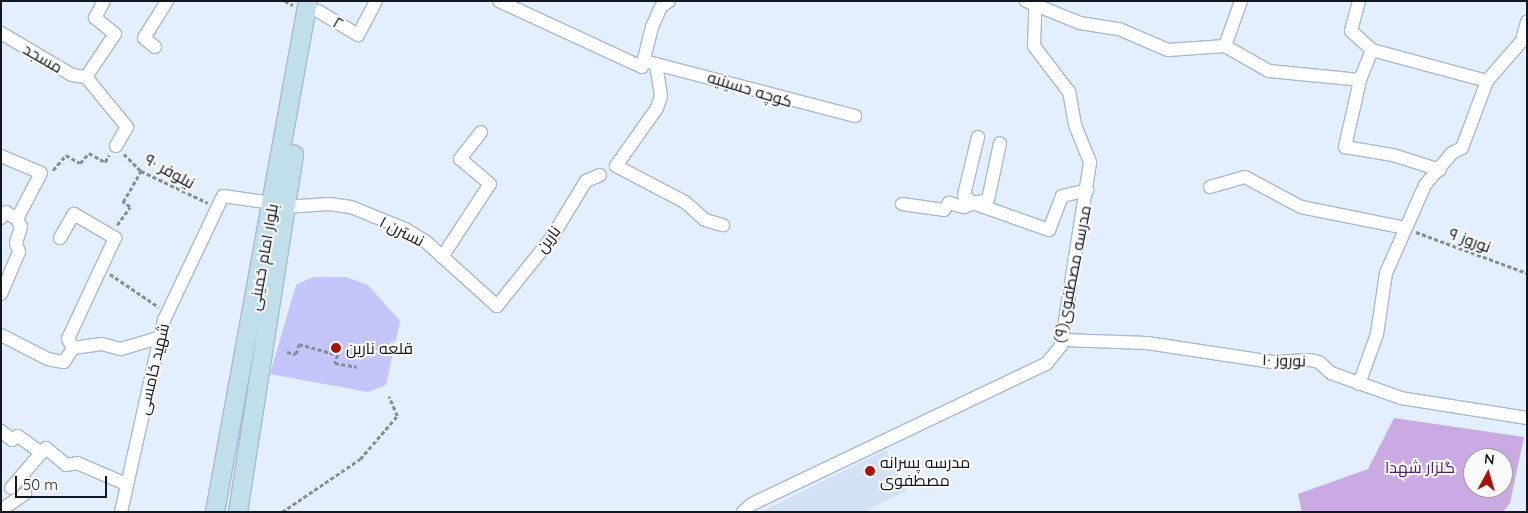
<!DOCTYPE html>
<meta charset="utf-8">
<style>
body{margin:0}
#map{position:relative;width:1528px;height:513px;overflow:hidden;background:#e3eefe;font-family:Quicksand,Cairo,sans-serif}
div>[style]{position:absolute}
.built>*{inset:0;background:#d3e1f5}
.green>*{inset:0;background:#caaae2}
.building>*{inset:0;background:#c4c5fb}
.path>*{height:2.5px;margin-top:-1.25px;transform-origin:0;background:repeating-linear-gradient(90deg,#848e9a 0 4px,transparent 0 6.5px)}
.roads{filter:drop-shadow(1px 0 #a8bad3) drop-shadow(-1px 0 #a8bad3) drop-shadow(0 1px #a8bad3) drop-shadow(0 -1px #a8bad3)}
.minor>*{height:12px;margin:-6px;padding:0 6px;transform-origin:6px;border-radius:6px;background:#fff}
.secondary>*{height:18px;margin:-9px;padding:0 9px;transform-origin:9px;border-radius:9px;background:#c1deeb}
.dots>*{width:14px;height:14px;translate:-50% -50%;box-sizing:border-box;border:2px solid #fafafa;border-radius:50%}
span{translate:-50% -50%;white-space:nowrap;text-align:center;line-height:1.15;-webkit-text-stroke:4px #fafafa;paint-order:stroke}
.street-label{font-size:16px;color:#111821}
.poi-label{font-size:16px;color:#111821}
.left{translate:0 -50%;text-align:left}
.park-label{font-size:16px;color:#4c1f66}
.frame{position:absolute;inset:0;border:2px solid #111821;pointer-events:none}
.north{position:absolute;left:1463px;top:448px;width:50px;height:50px;box-sizing:border-box;background:#fafafa;border:1px solid #9da0a3;border-radius:50%;rotate:6deg;font-size:14px;font-weight:700;line-height:20px;text-align:center;color:#111821}
.north::after{content:'';display:block;margin:auto;width:18px;height:22px;background:#a6120c;clip-path:polygon(50% 0,100% 100%,50% 72%,0 100%)}
.scale{position:absolute;left:15px;top:476px;width:92px;height:22px;box-sizing:border-box;border:2px solid #111821;border-top:0;padding-left:6px;font-size:15px;line-height:18px;white-space:nowrap;color:#111821;-webkit-text-stroke:4px #fafafa;paint-order:stroke}
</style>
<div id="map">
<div class="built">
<div style="clip-path:polygon(886px 450px,906px 491px,863px 512px,761px 512px)"></div>
</div>
<div class="green">
<div style="clip-path:polygon(evenodd,1394px 418px,1524px 437px,1510px 503px,1503px 512px,1302px 512px,1298px 494px,1368px 469px,1394px 418px,1473px 458px,1503px 458px,1503px 488px,1473px 488px,1473px 458px)"></div>
</div>
<div class="building">
<div style="clip-path:polygon(313px 277px,346px 277px,368px 285px,400px 321px,386px 385px,368px 392px,270px 374px,296px 285px)"></div>
</div>
<div class="path">
<div style="left:285px;top:1px;width:9px;rotate:27deg"></div>
<div style="left:124px;top:154px;width:24px;rotate:45deg"></div>
<div style="left:141px;top:171px;width:74px;rotate:25.5deg"></div>
<div style="left:53px;top:170px;width:20px;rotate:-49deg"></div>
<div style="left:66px;top:155px;width:16px;rotate:30deg"></div>
<div style="left:80px;top:163px;width:13px;rotate:-48deg"></div>
<div style="left:89px;top:153px;width:18px;rotate:29deg"></div>
<div style="left:105px;top:162px;width:8px;rotate:-60deg"></div>
<div style="left:117px;top:225px;width:22px;rotate:-54deg"></div>
<div style="left:130px;top:207px;width:9px;rotate:-144deg"></div>
<div style="left:123px;top:202px;width:36px;rotate:-60deg"></div>
<div style="left:1416px;top:232px;width:118px;rotate:20.3deg"></div>
<div style="left:110px;top:274px;width:59px;rotate:34deg"></div>
<div style="left:287px;top:352px;width:9px;rotate:13deg"></div>
<div style="left:296px;top:354px;width:10px;rotate:-73deg"></div>
<div style="left:299px;top:344px;width:41px;rotate:15.8deg"></div>
<div style="left:338px;top:355px;width:9px;rotate:111deg"></div>
<div style="left:335px;top:363px;width:22px;rotate:10deg"></div>
<div style="left:282px;top:512px;width:94px;rotate:-34.2deg"></div>
<div style="left:360px;top:459px;width:57px;rotate:-49.3deg"></div>
<div style="left:397px;top:416px;width:21px;rotate:-113deg"></div>
</div>
<div class="roads">
<div class="minor">
<div style="left:499px;top:1px;width:157px;rotate:24.8deg"></div>
<div style="left:642px;top:67px;width:41px;rotate:-76deg"></div>
<div style="left:652px;top:27px;width:22px;rotate:-66deg"></div>
<div style="left:661px;top:7px;width:10px;rotate:-37deg"></div>
<div style="left:1026px;top:1px;width:58px;rotate:22.2deg"></div>
<div style="left:1080px;top:23px;width:39px;rotate:9deg"></div>
<div style="left:1119px;top:29px;width:53px;rotate:23.2deg"></div>
<div style="left:1168px;top:50px;width:57px;rotate:-4deg"></div>
<div style="left:1225px;top:46px;width:51px;rotate:29.6deg"></div>
<div style="left:1269px;top:71px;width:91px;rotate:5.6deg"></div>
<div style="left:1359px;top:1px;width:31px;rotate:105deg"></div>
<div style="left:1351px;top:31px;width:28px;rotate:42deg"></div>
<div style="left:1372px;top:50px;width:32px;rotate:112deg"></div>
<div style="left:1360px;top:80px;width:69px;rotate:102.6deg"></div>
<div style="left:1345px;top:147px;width:49px;rotate:9.5deg"></div>
<div style="left:1393px;top:155px;width:49px;rotate:17.7deg"></div>
<div style="left:318px;top:11px;width:47px;rotate:31deg"></div>
<div style="left:358px;top:35px;width:38px;rotate:-62deg"></div>
<div style="left:1px;top:33px;width:82px;rotate:30.6deg"></div>
<div style="left:72px;top:75px;width:14px;rotate:8deg"></div>
<div style="left:86px;top:77px;width:65px;rotate:50.6deg"></div>
<div style="left:127px;top:127px;width:22px;rotate:120deg"></div>
<div style="left:1523px;top:36px;width:15px;rotate:-74deg"></div>
<div style="left:1225px;top:46px;width:48px;rotate:-70.4deg"></div>
<div style="left:155px;top:47px;width:14px;rotate:-141deg"></div>
<div style="left:144px;top:38px;width:44px;rotate:-58.1deg"></div>
<div style="left:1372px;top:50px;width:119px;rotate:15.1deg"></div>
<div style="left:648px;top:62px;width:214px;rotate:14.6deg"></div>
<div style="left:656px;top:64px;width:32px;rotate:81deg"></div>
<div style="left:661px;top:96px;width:13px;rotate:108deg"></div>
<div style="left:657px;top:108px;width:71px;rotate:125.3deg"></div>
<div style="left:616px;top:166px;width:78px;rotate:27.6deg"></div>
<div style="left:685px;top:202px;width:27px;rotate:42deg"></div>
<div style="left:705px;top:220px;width:19px;rotate:16deg"></div>
<div style="left:86px;top:77px;width:52px;rotate:-56deg"></div>
<div style="left:115px;top:34px;width:26px;rotate:-141deg"></div>
<div style="left:95px;top:18px;width:19px;rotate:-62deg"></div>
<div style="left:978px;top:137px;width:60px;rotate:103.6deg"></div>
<div style="left:964px;top:195px;width:12px;rotate:42deg"></div>
<div style="left:973px;top:203px;width:15px;rotate:-11deg"></div>
<div style="left:988px;top:200px;width:58px;rotate:-78.1deg"></div>
<div style="left:1px;top:156px;width:43px;rotate:23deg"></div>
<div style="left:41px;top:173px;width:52px;rotate:117.6deg"></div>
<div style="left:17px;top:219px;width:13px;rotate:-148deg"></div>
<div style="left:6px;top:212px;width:8px;rotate:130deg"></div>
<div style="left:1210px;top:187px;width:36px;rotate:-16deg"></div>
<div style="left:1245px;top:177px;width:64px;rotate:28.2deg"></div>
<div style="left:1301px;top:207px;width:106px;rotate:11.4deg"></div>
<div style="left:902px;top:204px;width:42px;rotate:8.1deg"></div>
<div style="left:944px;top:210px;width:9px;rotate:-54deg"></div>
<div style="left:949px;top:203px;width:16px;rotate:15deg"></div>
<div style="left:964px;top:207px;width:10px;rotate:-24deg"></div>
<div style="left:973px;top:203px;width:81px;rotate:19.6deg"></div>
<div style="left:1049px;top:230px;width:36px;rotate:-69deg"></div>
<div style="left:1062px;top:196px;width:26px;rotate:-13deg"></div>
<div style="left:285px;top:207px;width:44px;rotate:-3.9deg"></div>
<div style="left:329px;top:204px;width:22px;rotate:8deg"></div>
<div style="left:351px;top:207px;width:58px;rotate:22.2deg"></div>
<div style="left:405px;top:229px;width:23px;rotate:31deg"></div>
<div style="left:425px;top:241px;width:97px;rotate:42.1deg"></div>
<div style="left:497px;top:306px;width:85px;rotate:-51.2deg"></div>
<div style="left:550px;top:240px;width:69px;rotate:-58.6deg"></div>
<div style="left:586px;top:181px;width:15px;rotate:-23deg"></div>
<div style="left:60px;top:238px;width:28px;rotate:-60deg"></div>
<div style="left:74px;top:214px;width:48px;rotate:30.3deg"></div>
<div style="left:115px;top:238px;width:111px;rotate:115deg"></div>
<div style="left:68px;top:339px;width:10px;rotate:61deg"></div>
<div style="left:442px;top:257px;width:87px;rotate:-56.7deg"></div>
<div style="left:490px;top:184px;width:39px;rotate:-140deg"></div>
<div style="left:460px;top:159px;width:34px;rotate:-52deg"></div>
<div style="left:1px;top:294px;width:46px;rotate:-66.8deg"></div>
<div style="left:19px;top:252px;width:9px;rotate:-108deg"></div>
<div style="left:16px;top:243px;width:17px;rotate:-73deg"></div>
<div style="left:21px;top:227px;width:9px;rotate:-117deg"></div>
<div style="left:1px;top:335px;width:53px;rotate:27.1deg"></div>
<div style="left:48px;top:359px;width:16px;rotate:11deg"></div>
<div style="left:64px;top:362px;width:17px;rotate:-57deg"></div>
<div style="left:73px;top:348px;width:29px;rotate:-8deg"></div>
<div style="left:102px;top:344px;width:20px;rotate:15deg"></div>
<div style="left:121px;top:349px;width:42px;rotate:-16.7deg"></div>
<div style="left:1062px;top:340px;width:85px;rotate:2deg"></div>
<div style="left:1147px;top:343px;width:127px;rotate:8.6deg"></div>
<div style="left:1273px;top:362px;width:37px;rotate:-3deg"></div>
<div style="left:1310px;top:360px;width:9px;rotate:13deg"></div>
<div style="left:1319px;top:362px;width:16px;rotate:43deg"></div>
<div style="left:1331px;top:373px;width:74px;rotate:19.7deg"></div>
<div style="left:1401px;top:398px;width:128px;rotate:9deg"></div>
<div style="left:1359px;top:384px;width:53px;rotate:-70.2deg"></div>
<div style="left:1377px;top:334px;width:62px;rotate:-81.6deg"></div>
<div style="left:1386px;top:273px;width:96px;rotate:-66.1deg"></div>
<div style="left:1425px;top:185px;width:42px;rotate:-49.8deg"></div>
<div style="left:1452px;top:153px;width:11px;rotate:-27deg"></div>
<div style="left:1462px;top:148px;width:72px;rotate:-69.5deg"></div>
<div style="left:1487px;top:81px;width:61px;rotate:-49deg"></div>
<div style="left:1px;top:431px;width:14px;rotate:39deg"></div>
<div style="left:12px;top:440px;width:7px;rotate:-34deg"></div>
<div style="left:18px;top:436px;width:29px;rotate:36deg"></div>
<div style="left:41px;top:453px;width:7px;rotate:-45deg"></div>
<div style="left:46px;top:448px;width:26px;rotate:40deg"></div>
<div style="left:66px;top:465px;width:11px;rotate:-10deg"></div>
<div style="left:77px;top:463px;width:53px;rotate:23.2deg"></div>
<div style="left:11px;top:488px;width:46px;rotate:-49.4deg"></div>
<div style="left:1px;top:510px;width:29px;rotate:-34deg"></div>
<div style="left:121px;top:512px;width:197px;rotate:-77.4deg"></div>
<div style="left:164px;top:320px;width:137px;rotate:-64.6deg"></div>
<div style="left:223px;top:196px;width:49px;rotate:8.1deg"></div>
<div style="left:743px;top:512px;width:12px;rotate:-42deg"></div>
<div style="left:752px;top:504px;width:327px;rotate:-25.5deg"></div>
<div style="left:1047px;top:363px;width:22px;rotate:-51deg"></div>
<div style="left:1061px;top:346px;width:186px;rotate:-81deg"></div>
<div style="left:1090px;top:162px;width:40px;rotate:-112deg"></div>
<div style="left:1075px;top:125px;width:34px;rotate:-100deg"></div>
<div style="left:1069px;top:92px;width:58px;rotate:-127.3deg"></div>
<div style="left:1034px;top:46px;width:38px;rotate:-88deg"></div>
</div>
<div class="secondary">
<div style="left:215px;top:512px;width:519px;rotate:-79.69deg"></div>
<div style="left:238px;top:512px;width:362px;rotate:-81.1deg"></div>
</div>
</div>
<div class="dots">
<div style="left:336px;top:348px;background:#a6120c"></div>
<div style="left:870px;top:471px;background:#a6120c"></div>
</div>
<div class="street-label">
<span style="left:338px;top:23px;rotate:30deg">۲</span>
<span style="left:43px;top:58px;rotate:30deg">مسجد</span>
<span style="left:750px;top:89px;rotate:17deg">کوچه حسینیه</span>
<span style="left:170px;top:171px;rotate:29deg">نیلوفر ۹۰</span>
<span style="left:402px;top:231px;rotate:27deg">نسترن ۱</span>
<span style="left:548px;top:239px;rotate:-53deg">نارین</span>
<span style="left:1470px;top:240px;rotate:20deg">نوروز ۹</span>
<span style="left:263px;top:257px;rotate:-80deg">بلوار امام خمینی</span>
<span style="left:1072px;top:274px;rotate:-79deg">مدرسه مصطفوی(۹)</span>
<span style="left:1284px;top:360px;rotate:2deg">نوروز ۱۰</span>
<span style="left:153px;top:369px;rotate:-77deg">شهید خامسی</span>
</div>
<div class="poi-label">
<span class="left" style="left:346px;top:348px">قلعه نارین</span>
<span class="left" style="left:880px;top:471px">مدرسه پسرانه<br>مصطفوی</span>
</div>
<div class="park-label">
<span style="left:1420px;top:467px">گلزار شهدا</span>
</div>
<div class="frame"></div>
<div class="north">N</div>
<div class="scale">50 m</div>
</div>
